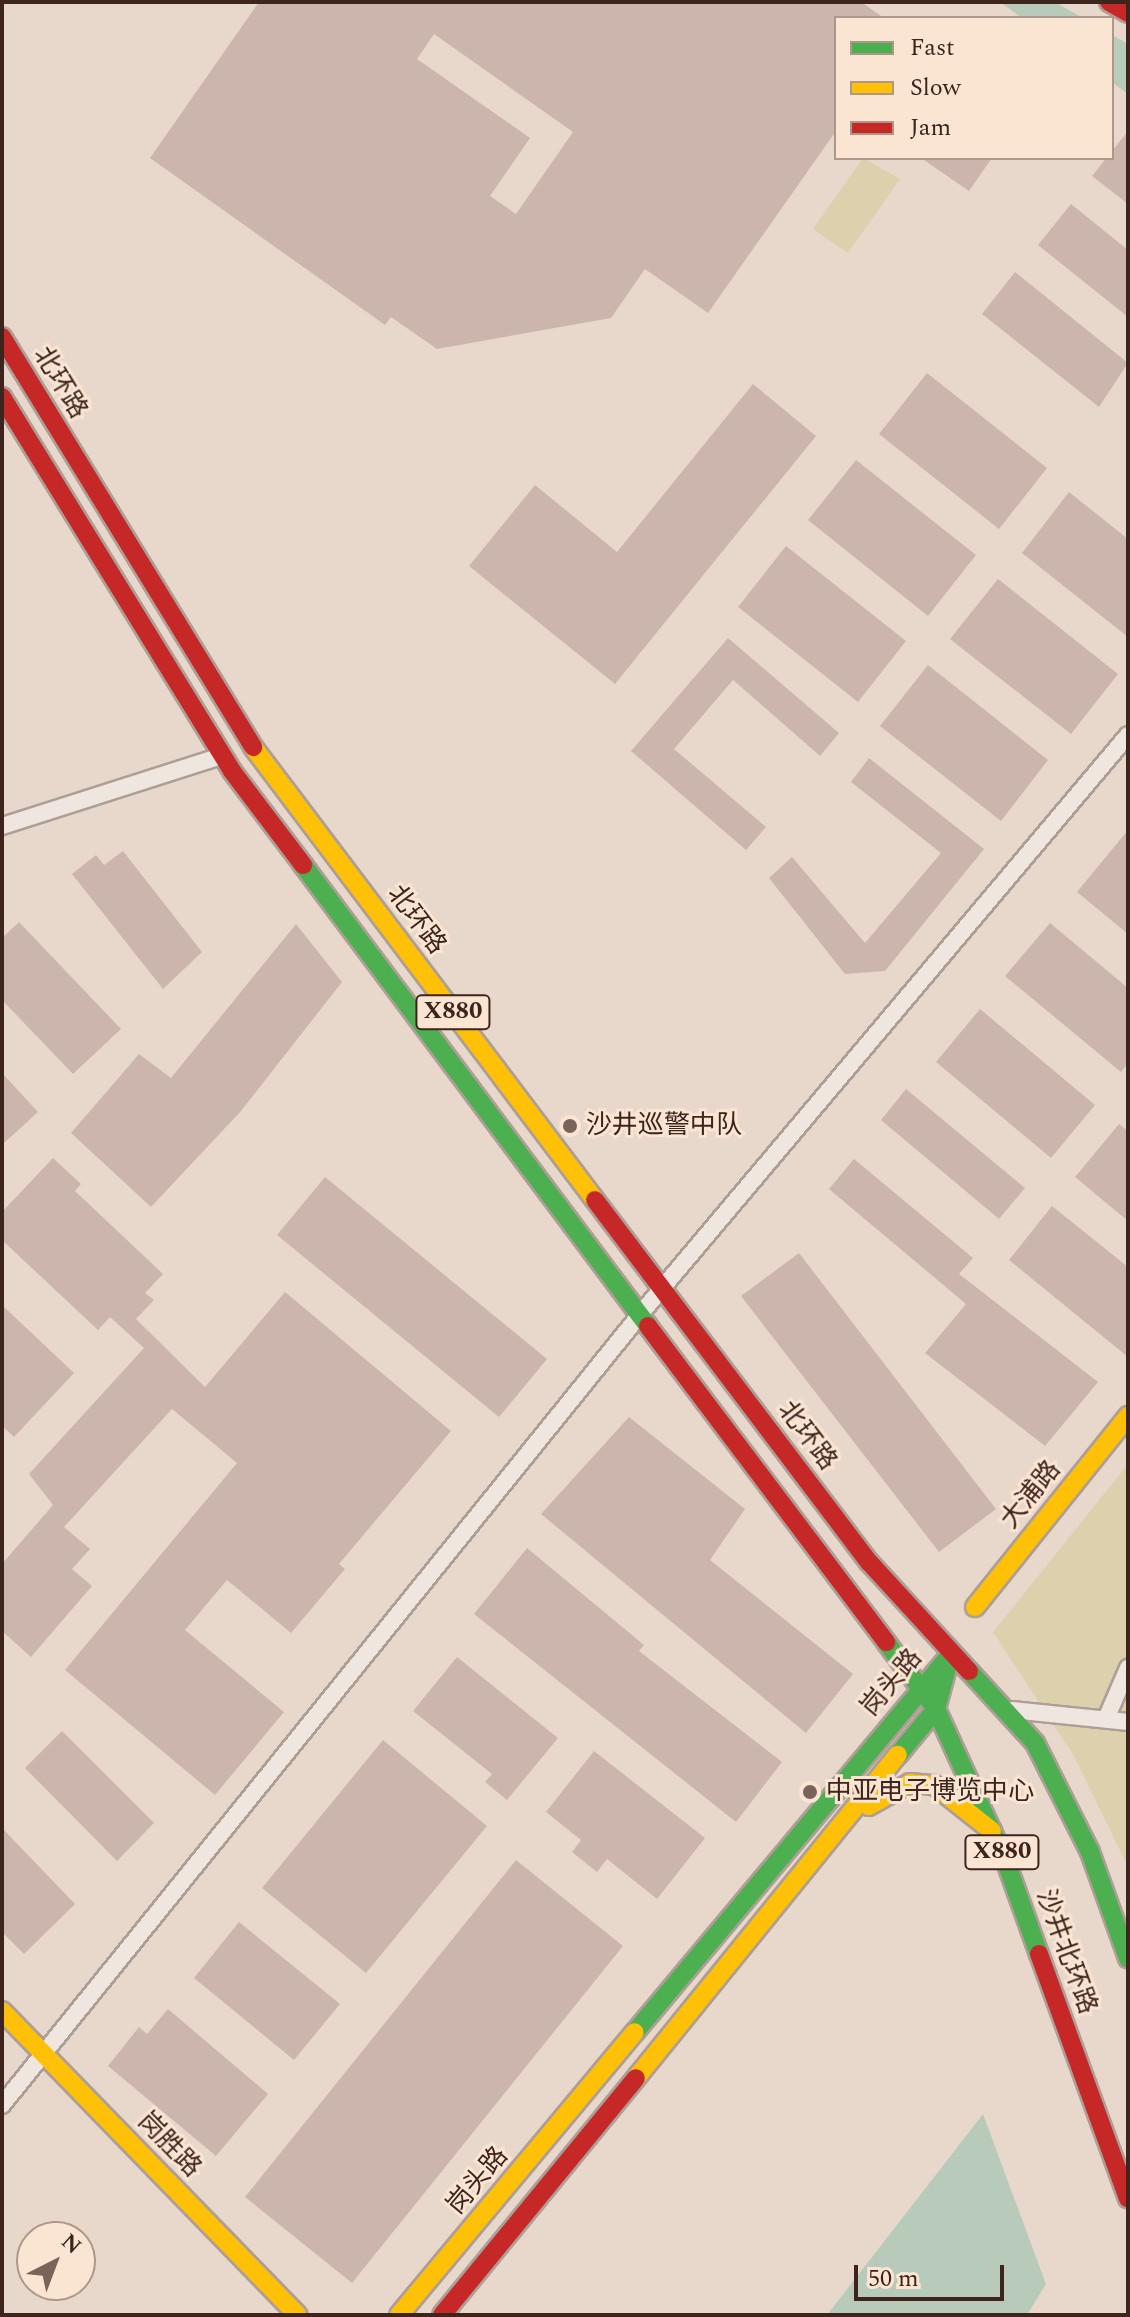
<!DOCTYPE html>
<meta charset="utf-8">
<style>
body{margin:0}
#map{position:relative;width:1130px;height:2317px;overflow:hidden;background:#e8d8cc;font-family:Spectral,"Noto Sans SC",serif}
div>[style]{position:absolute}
.green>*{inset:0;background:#dcd0ad}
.water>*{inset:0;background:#b8cbba}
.pier>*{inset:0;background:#e8d8cc}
.building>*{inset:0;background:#ccb5ad}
.roads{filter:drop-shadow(2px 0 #ad9e96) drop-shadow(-2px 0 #ad9e96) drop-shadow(0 2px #ad9e96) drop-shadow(0 -2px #ad9e96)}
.street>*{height:16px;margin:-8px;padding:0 8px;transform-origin:8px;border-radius:8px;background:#efe6e0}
.fast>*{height:18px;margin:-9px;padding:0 9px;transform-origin:9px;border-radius:9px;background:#4caf50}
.slow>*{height:18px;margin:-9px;padding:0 9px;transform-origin:9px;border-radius:9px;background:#ffc107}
.jam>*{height:18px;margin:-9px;padding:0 9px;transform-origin:9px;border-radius:9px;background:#c62828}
.dots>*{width:22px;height:22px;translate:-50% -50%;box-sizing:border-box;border:4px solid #fae4d2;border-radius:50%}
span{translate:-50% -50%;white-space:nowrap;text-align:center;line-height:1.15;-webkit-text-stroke:6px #fae4d2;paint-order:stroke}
.shield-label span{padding:2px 6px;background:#fae4d2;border:2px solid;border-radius:6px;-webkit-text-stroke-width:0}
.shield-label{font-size:24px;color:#3d241c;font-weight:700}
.street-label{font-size:26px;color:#3d241c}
.poi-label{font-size:26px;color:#3d241c}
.left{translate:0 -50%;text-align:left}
.frame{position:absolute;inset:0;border:4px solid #3d241c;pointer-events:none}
.legend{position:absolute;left:834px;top:16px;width:280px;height:144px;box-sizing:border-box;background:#fae4d2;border:2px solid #ae9789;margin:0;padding:10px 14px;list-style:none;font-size:24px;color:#3d241c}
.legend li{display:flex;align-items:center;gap:16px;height:40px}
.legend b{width:40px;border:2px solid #ae9789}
.north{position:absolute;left:16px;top:2221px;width:80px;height:80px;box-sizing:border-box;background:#fae4d2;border:2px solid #ae9789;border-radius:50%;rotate:42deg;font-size:22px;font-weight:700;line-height:32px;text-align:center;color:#3d241c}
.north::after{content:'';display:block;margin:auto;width:28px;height:36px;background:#79635a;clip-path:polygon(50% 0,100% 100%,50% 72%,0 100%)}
.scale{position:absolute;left:854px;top:2265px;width:150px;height:36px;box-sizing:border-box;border:4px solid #3d241c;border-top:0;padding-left:10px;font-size:24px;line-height:28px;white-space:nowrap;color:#3d241c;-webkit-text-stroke:6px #fae4d2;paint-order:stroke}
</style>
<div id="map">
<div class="green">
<div style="clip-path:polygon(863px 158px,900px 179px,848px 253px,813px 229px)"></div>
<div style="clip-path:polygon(1128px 1464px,1128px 1867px,1074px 1756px,993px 1632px)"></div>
</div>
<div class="water">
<div style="clip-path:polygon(1000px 2px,1128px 2px,1128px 94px,1112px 82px,1112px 18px,1022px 18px)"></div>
<div style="clip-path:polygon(983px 2114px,1046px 2284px,1027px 2315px,827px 2315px)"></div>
</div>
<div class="pier">
<div style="clip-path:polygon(1055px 2px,1128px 2px,1128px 44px,1112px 35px,1112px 18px,1083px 18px)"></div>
</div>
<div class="building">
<div style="clip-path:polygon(evenodd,259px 2px,861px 2px,884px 18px,836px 18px,836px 131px,708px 313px,645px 269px,611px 318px,437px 349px,391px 317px,385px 325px,150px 158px,259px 2px,434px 34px,573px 132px,516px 214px,490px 196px,530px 138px,417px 59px,434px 34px)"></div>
<div style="clip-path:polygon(1128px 131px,1128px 204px,1092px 176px)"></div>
<div style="clip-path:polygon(921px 158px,992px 158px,969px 191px)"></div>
<div style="clip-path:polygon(1071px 204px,1128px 250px,1128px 317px,1038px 245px)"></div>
<div style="clip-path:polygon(1015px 272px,1128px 363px,1099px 407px,982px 314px)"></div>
<div style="clip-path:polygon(927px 373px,1047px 468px,999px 529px,879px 434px)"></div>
<div style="clip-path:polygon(753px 384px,816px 436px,615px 684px,469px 566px,535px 485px,617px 552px)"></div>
<div style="clip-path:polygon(856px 460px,976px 555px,928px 616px,808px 520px)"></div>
<div style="clip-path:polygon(1069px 492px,1128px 539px,1128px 637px,1022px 553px)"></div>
<div style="clip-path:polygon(786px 546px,906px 641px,858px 702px,738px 607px)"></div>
<div style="clip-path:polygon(998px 579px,1118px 674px,1071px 734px,950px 639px)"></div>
<div style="clip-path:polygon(728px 638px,839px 733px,820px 756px,733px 680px,674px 749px,766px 827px,746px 850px,631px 751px)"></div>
<div style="clip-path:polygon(928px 665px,1048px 760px,1001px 821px,880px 726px)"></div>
<div style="clip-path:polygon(869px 758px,984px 849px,885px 971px,845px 974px,769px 878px,792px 857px,865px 943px,941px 853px,851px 782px)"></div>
<div style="clip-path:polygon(1128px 830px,1128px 934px,1077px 892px)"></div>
<div style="clip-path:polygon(123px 851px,202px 952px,163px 989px,72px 874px,96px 855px,104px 865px)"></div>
<div style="clip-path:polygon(19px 922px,121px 1029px,73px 1074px,2px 1000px,2px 938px)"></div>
<div style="clip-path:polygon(1050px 923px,1128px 988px,1128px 1063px,1121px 1072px,1005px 976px)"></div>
<div style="clip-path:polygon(296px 924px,342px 982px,241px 1111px,151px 1207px,71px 1133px,139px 1054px,171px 1078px)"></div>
<div style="clip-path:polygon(980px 1009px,1095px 1105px,1051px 1158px,936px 1062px)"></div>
<div style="clip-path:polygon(2px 1073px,38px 1112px,2px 1145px)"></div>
<div style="clip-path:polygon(906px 1089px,1025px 1188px,999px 1219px,881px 1120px)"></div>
<div style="clip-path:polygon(1119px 1124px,1128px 1131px,1128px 1221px,1075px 1177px)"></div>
<div style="clip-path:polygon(53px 1158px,81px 1184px,75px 1191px,163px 1274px,145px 1293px,154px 1300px,136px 1319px,205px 1387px,285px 1292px,451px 1431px,339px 1564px,345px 1569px,291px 1633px,227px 1580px,185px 1630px,284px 1712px,215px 1795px,65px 1670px,237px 1463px,172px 1409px,64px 1527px,90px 1549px,72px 1569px,92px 1586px,31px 1657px,2px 1631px,2px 1564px,53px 1505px,29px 1474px,144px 1348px,110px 1317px,98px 1330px,2px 1240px,2px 1212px)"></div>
<div style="clip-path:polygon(854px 1159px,973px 1258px,959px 1274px,1098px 1382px,1045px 1446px,925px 1353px,966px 1304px,829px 1189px)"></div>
<div style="clip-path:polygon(325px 1177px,547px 1359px,499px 1417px,277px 1235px)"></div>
<div style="clip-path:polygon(1052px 1206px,1128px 1267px,1128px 1357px,1009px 1260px)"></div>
<div style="clip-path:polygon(799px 1253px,996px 1509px,939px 1552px,741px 1296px)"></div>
<div style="clip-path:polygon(2px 1305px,74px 1373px,14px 1437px,2px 1426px)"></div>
<div style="clip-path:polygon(629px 1417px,745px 1509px,710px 1560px,853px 1674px,806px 1733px,541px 1514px)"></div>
<div style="clip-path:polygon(527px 1548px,644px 1645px,639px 1651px,782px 1762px,736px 1822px,474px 1614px)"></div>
<div style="clip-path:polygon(457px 1657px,558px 1738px,507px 1800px,485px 1782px,492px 1774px,413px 1711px)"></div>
<div style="clip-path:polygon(62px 1731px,154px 1823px,117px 1861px,25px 1768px)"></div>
<div style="clip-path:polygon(383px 1740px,487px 1826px,366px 1973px,262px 1888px)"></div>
<div style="clip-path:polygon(594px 1751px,705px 1838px,657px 1899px,607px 1859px,597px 1872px,572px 1852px,581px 1840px,546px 1812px)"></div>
<div style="clip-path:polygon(2px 1828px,75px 1904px,24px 1954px,2px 1932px)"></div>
<div style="clip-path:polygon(516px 1860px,623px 1946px,352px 2283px,245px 2197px)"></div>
<div style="clip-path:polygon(239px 1922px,340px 2004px,294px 2060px,194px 1978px)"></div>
<div style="clip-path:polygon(168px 2009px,268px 2094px,216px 2156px,108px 2066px,139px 2027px,147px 2034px)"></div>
</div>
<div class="roads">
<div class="street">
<div style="left:2px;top:826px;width:230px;rotate:-17.7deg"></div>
<div style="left:1012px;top:1710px;width:117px;rotate:5.9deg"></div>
<div style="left:1106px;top:1719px;width:56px;rotate:-66.7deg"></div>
<div style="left:2px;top:2105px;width:1019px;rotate:-51.09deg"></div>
<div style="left:642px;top:1312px;width:754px;rotate:-49.89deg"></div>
</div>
<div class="fast">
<div style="left:303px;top:865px;width:576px;rotate:53.19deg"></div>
<div style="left:886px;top:1642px;width:84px;rotate:53.3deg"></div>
<div style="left:936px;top:1709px;width:168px;rotate:65.4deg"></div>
<div style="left:1006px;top:1862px;width:98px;rotate:70.3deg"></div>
<div style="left:969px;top:1671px;width:98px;rotate:47.5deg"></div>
<div style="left:1035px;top:1743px;width:122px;rotate:63.2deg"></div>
<div style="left:1090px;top:1852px;width:113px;rotate:70.3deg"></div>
<div style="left:898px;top:1755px;width:60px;rotate:-50.4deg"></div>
<div style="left:936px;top:1709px;width:51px;rotate:-75.1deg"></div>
<div style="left:635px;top:2032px;width:491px;rotate:-50.1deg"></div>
</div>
<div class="slow">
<div style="left:253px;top:747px;width:568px;rotate:52.95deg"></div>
<div style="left:975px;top:1607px;width:245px;rotate:-51.3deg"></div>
<div style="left:869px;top:1806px;width:47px;rotate:-29.3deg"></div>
<div style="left:910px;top:1783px;width:24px;rotate:5deg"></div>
<div style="left:934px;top:1785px;width:74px;rotate:38.4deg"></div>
<div style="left:2px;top:2011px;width:424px;rotate:45.8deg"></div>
<div style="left:636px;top:2078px;width:416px;rotate:-51deg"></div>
<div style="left:399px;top:2315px;width:368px;rotate:-50.2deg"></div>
</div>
<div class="jam">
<div style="left:1109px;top:2px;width:22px;rotate:30deg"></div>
<div style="left:2px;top:337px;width:481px;rotate:58.5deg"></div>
<div style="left:2px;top:397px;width:439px;rotate:58.4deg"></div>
<div style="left:232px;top:771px;width:118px;rotate:52.9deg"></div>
<div style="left:595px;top:1200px;width:454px;rotate:52.9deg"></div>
<div style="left:869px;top:1562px;width:148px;rotate:47.5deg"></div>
<div style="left:648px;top:1326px;width:396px;rotate:53deg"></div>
<div style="left:1039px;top:1954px;width:260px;rotate:70deg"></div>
<div style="left:442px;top:2315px;width:306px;rotate:-50.7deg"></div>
</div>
</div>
<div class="dots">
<div style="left:570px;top:1126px;background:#79635a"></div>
<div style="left:810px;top:1792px;background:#79635a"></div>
</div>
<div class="shield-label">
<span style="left:453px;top:1012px">X880</span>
<span style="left:1002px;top:1852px">X880</span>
</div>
<div class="street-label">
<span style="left:60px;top:383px;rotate:59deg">北环路</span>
<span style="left:416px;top:920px;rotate:53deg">北环路</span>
<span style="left:807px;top:1436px;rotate:53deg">北环路</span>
<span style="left:1031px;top:1495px;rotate:-51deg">大浦路</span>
<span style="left:892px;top:1683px;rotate:-50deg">岗头路</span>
<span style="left:1066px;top:1952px;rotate:70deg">沙井北环路</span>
<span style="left:169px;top:2145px;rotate:46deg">岗胜路</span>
<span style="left:478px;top:2181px;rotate:-50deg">岗头路</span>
</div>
<div class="poi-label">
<span class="left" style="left:586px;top:1126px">沙井巡警中队</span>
<span class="left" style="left:826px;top:1792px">中亚电子博览中心</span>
</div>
<div class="frame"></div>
<ul class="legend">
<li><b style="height:10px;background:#4caf50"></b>Fast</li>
<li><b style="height:10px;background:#ffc107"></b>Slow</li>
<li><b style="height:10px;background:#c62828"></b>Jam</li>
</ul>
<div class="north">N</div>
<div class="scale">50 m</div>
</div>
